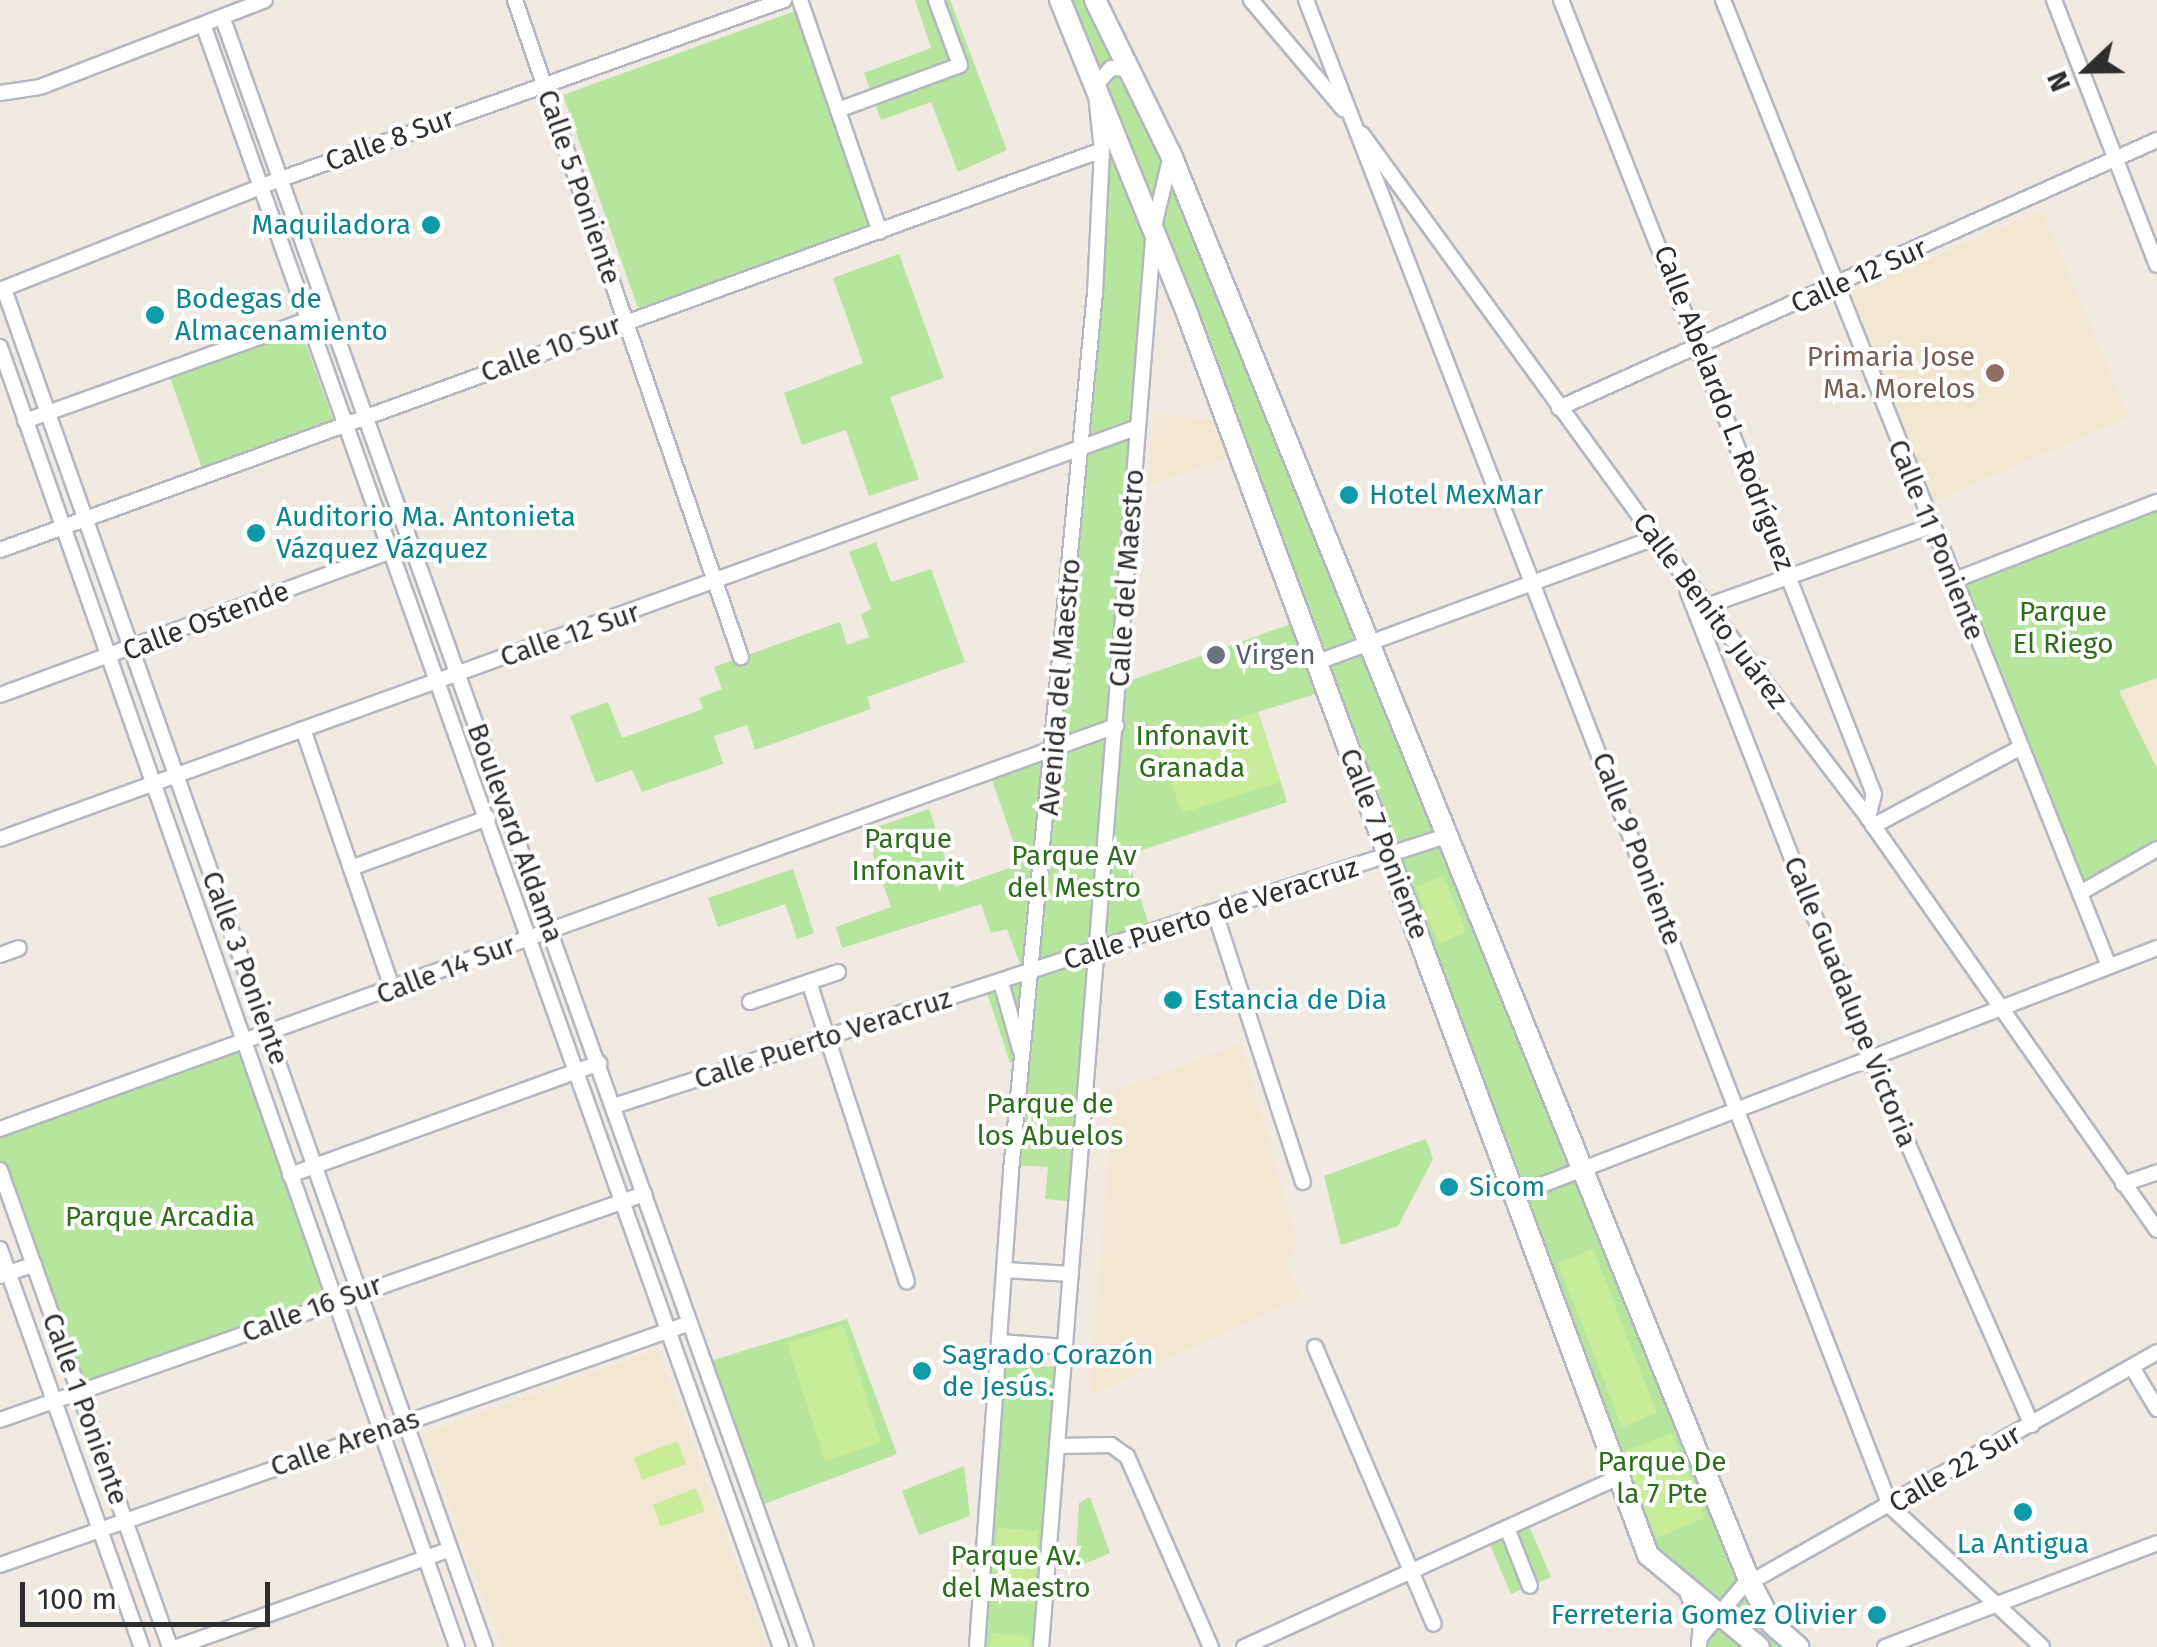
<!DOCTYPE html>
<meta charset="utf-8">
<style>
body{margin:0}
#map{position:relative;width:2157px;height:1647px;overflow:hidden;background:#efe9e1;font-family:"Fira Sans",sans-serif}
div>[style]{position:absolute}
.education>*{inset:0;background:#f0e6d1}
.green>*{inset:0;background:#b6e59e}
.pitch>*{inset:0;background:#c9ec9a}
.roads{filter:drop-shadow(2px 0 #b4b7c1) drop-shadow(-2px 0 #b4b7c1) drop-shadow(0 2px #b4b7c1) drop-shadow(0 -2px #b4b7c1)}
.street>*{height:14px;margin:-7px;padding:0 7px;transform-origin:7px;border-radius:7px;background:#fff}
.secondary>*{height:20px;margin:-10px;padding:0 10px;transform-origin:10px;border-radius:10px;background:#fff}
.dots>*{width:28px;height:28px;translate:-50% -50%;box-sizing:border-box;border:5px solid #fff;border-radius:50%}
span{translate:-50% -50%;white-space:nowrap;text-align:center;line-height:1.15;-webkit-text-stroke:8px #fff;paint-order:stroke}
.street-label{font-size:28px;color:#2e2e2e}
.culture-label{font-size:28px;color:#0d838f}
.right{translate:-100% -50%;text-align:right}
.left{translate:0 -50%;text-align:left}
.education-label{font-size:28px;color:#785e54}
.park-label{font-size:28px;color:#2c6e1b}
.worship-label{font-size:28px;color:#5b616d}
.north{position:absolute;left:2037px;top:20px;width:100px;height:100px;-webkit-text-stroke:8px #fff;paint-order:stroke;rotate:248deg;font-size:28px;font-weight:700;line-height:40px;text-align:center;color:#2e2e2e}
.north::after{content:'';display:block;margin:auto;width:35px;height:45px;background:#2e2e2e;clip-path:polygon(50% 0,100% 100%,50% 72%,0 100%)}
.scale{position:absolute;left:20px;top:1582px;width:250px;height:45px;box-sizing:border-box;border:5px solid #2e2e2e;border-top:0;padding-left:12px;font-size:30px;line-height:35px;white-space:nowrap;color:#2e2e2e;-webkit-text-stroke:8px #fff;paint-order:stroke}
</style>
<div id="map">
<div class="education">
<div style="clip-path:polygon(2042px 211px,2129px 417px,1934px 501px,1846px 293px)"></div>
<div style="clip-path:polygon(1154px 414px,1216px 421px,1229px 457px,1147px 486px)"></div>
<div style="clip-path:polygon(2157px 678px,2157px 769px,2119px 691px)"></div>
<div style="clip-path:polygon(1241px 1043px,1297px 1242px,1286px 1265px,1301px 1298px,1090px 1395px,1114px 1091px)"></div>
<div style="clip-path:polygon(658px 1349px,766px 1647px,502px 1647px,423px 1434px)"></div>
</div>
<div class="green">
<div style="clip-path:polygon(915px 0,950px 0,1007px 150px,958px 172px,931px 102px,881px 120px,864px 73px,931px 48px)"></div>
<div style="clip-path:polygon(1061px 0,1094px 0,1170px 155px,1750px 1582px,1771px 1624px,1797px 1647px,1699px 1647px,1697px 1609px,1648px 1555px,1325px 691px,1258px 712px,1287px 802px,1127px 855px,1152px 935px,1097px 954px,1077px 1202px,1045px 1199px,1048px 1167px,1013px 1165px,1022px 1059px,1010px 1063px,982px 977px,1020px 964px,1007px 929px,991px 933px,981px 904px,842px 948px,836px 927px,891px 907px,865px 831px,929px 809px,955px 887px,1021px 864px,988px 768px,1057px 743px,1056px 759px,1108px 153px,1121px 151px,1142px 201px,1146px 238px,1108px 813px,1121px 684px,1300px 621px,1191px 315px)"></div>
<div style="clip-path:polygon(795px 11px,872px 228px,638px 308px,563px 95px)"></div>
<div style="clip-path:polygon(899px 254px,944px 378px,890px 397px,919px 479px,869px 496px,846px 430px,802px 445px,784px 393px,863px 363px,833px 278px)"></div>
<div style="clip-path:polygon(277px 339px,306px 345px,333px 419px,202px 468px,170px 377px)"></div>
<div style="clip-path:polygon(2157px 502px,2157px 678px,2119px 691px,2157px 769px,2157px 847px,2080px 892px,1953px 582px)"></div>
<div style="clip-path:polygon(876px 542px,891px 582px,931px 569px,965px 662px,867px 697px,871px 709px,755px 750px,747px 725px,714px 736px,723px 764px,642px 792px,632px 770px,596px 783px,570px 716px,608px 702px,622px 738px,703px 709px,699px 698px,722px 689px,714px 667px,840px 622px,847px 645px,869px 637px,861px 615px,871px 609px,849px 552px)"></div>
<div style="clip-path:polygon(793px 869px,814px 933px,797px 939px,785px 904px,718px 927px,708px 898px)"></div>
<div style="clip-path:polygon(243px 1045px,335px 1301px,79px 1392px,0 1170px,0 1129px)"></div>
<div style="clip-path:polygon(1426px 1139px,1433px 1159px,1398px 1226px,1341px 1245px,1324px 1176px)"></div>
<div style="clip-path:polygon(847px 1319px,897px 1454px,756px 1507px,704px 1363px)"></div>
<div style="clip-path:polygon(999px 1365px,1064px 1367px,1041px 1647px,977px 1647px)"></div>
<div style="clip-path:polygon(964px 1466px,970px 1516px,919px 1535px,902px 1491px)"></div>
<div style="clip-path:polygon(1090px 1497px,1110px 1553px,1075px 1568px,1079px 1503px)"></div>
<div style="clip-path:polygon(1530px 1528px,1551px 1577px,1511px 1594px,1490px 1545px)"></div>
</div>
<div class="pitch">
<div style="clip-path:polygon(1257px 712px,1281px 782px,1182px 813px,1158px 746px)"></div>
<div style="clip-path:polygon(1443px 875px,1466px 932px,1439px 944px,1416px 887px)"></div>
<div style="clip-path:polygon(1593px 1249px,1657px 1413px,1622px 1427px,1558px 1263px)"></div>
<div style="clip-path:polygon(843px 1325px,881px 1443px,825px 1461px,787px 1343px)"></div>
<div style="clip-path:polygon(1672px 1433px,1705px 1518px,1656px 1538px,1622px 1452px)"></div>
<div style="clip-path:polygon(677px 1441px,686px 1464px,642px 1480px,634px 1458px)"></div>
<div style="clip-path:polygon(696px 1488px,705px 1511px,661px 1527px,653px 1505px)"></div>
<div style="clip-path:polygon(998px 1528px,1038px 1531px,1034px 1604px,994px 1601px)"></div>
<div style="clip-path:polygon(991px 1633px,1029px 1636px,1029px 1647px,990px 1647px)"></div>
</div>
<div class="roads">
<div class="street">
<div style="left:515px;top:0;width:695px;rotate:71.02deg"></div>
<div style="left:800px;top:0;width:245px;rotate:71deg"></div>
<div style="left:1251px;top:0;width:143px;rotate:49.8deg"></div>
<div style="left:1306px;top:0;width:1615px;rotate:68.8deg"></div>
<div style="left:1890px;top:1506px;width:207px;rotate:42.8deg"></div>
<div style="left:1561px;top:0;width:853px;rotate:68.49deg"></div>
<div style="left:1874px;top:794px;width:25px;rotate:104deg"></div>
<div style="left:1723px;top:0;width:1040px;rotate:68.22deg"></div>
<div style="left:2054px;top:0;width:284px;rotate:68.8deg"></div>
<div style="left:223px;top:19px;width:1729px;rotate:70.3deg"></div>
<div style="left:204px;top:27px;width:1720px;rotate:70.4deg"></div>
<div style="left:0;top:93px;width:40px;rotate:-8.5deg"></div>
<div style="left:40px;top:87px;width:241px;rotate:-21.1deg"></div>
<div style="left:838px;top:110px;width:130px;rotate:-20.2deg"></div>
<div style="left:960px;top:65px;width:69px;rotate:-110.3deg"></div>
<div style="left:1362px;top:134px;width:499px;rotate:54deg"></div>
<div style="left:1655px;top:538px;width:352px;rotate:52.7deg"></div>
<div style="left:1868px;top:818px;width:503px;rotate:54.95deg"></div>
<div style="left:4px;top:289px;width:1441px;rotate:70.5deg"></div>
<div style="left:0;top:290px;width:302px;rotate:-21.6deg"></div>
<div style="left:281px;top:179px;width:534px;rotate:-19.59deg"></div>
<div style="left:0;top:347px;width:1378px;rotate:70.63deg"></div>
<div style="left:1559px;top:408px;width:655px;rotate:-24.14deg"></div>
<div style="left:25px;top:421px;width:309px;rotate:-19.7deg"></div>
<div style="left:0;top:550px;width:1172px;rotate:-19.95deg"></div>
<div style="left:1952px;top:581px;width:220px;rotate:-21.1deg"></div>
<div style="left:1687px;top:590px;width:503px;rotate:68.64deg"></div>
<div style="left:1870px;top:1058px;width:401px;rotate:66.2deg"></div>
<div style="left:1701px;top:608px;width:244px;rotate:-19.6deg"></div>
<div style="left:1315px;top:663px;width:362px;rotate:-20.2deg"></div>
<div style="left:0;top:695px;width:438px;rotate:-20.2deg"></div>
<div style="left:303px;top:729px;width:276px;rotate:71deg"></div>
<div style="left:1873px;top:826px;width:166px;rotate:-28deg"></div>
<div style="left:0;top:839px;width:1210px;rotate:-19.9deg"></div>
<div style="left:351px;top:868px;width:146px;rotate:-20.1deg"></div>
<div style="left:2080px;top:893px;width:89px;rotate:-29.7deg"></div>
<div style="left:1215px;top:913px;width:283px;rotate:71.9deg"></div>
<div style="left:0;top:955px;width:20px;rotate:-20deg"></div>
<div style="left:809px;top:982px;width:315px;rotate:71.9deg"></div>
<div style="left:1001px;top:982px;width:70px;rotate:74.2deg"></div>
<div style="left:750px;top:1002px;width:93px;rotate:-18.8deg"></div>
<div style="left:614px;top:1106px;width:875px;rotate:-17.98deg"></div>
<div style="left:0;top:1129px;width:1187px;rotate:-19.86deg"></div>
<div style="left:0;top:1170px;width:506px;rotate:70.38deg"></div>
<div style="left:290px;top:1175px;width:329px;rotate:-19.9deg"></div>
<div style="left:2123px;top:1184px;width:36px;rotate:-19deg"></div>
<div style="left:1513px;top:1196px;width:690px;rotate:-21.06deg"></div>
<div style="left:0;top:1249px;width:423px;rotate:70.4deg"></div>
<div style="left:1005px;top:1270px;width:66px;rotate:3.5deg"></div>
<div style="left:0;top:1276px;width:36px;rotate:-19deg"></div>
<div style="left:1000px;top:1342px;width:65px;rotate:4.4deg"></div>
<div style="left:1315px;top:1347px;width:301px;rotate:66.8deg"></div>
<div style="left:2132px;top:1367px;width:49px;rotate:59.2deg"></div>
<div style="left:0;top:1420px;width:683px;rotate:-19.34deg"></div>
<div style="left:1058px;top:1446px;width:53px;rotate:-1.1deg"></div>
<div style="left:1111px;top:1445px;width:19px;rotate:35deg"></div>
<div style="left:1127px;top:1456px;width:209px;rotate:66.3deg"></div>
<div style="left:1507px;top:1528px;width:62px;rotate:68.4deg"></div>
<div style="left:0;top:1565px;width:731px;rotate:-19.33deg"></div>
<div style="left:1688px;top:1595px;width:31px;rotate:65deg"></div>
<div style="left:1701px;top:1623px;width:24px;rotate:95deg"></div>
<div style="left:1701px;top:1636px;width:64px;rotate:-50.1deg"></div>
<div style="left:1742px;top:1587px;width:477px;rotate:-29.5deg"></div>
<div style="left:177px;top:1647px;width:290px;rotate:-19.7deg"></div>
<div style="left:977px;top:1647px;width:477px;rotate:-85.9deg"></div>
<div style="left:1011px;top:1171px;width:882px;rotate:-84.54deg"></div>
<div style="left:1095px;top:293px;width:143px;rotate:-87.2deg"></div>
<div style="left:1102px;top:150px;width:64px;rotate:-96.2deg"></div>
<div style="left:1095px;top:86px;width:24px;rotate:-48deg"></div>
<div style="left:1111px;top:68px;width:20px;rotate:3deg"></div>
<div style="left:1041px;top:1647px;width:1424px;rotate:-85.45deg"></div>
<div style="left:1154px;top:227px;width:74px;rotate:-76.7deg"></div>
<div style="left:1244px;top:1647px;width:409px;rotate:-24.4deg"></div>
<div style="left:1885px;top:1647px;width:291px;rotate:-20.9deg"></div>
</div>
<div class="secondary">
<div style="left:1060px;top:0;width:341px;rotate:67.9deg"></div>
<div style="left:1188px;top:316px;width:1322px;rotate:69.63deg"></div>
<div style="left:1648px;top:1555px;width:144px;rotate:39.7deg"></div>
<div style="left:1095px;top:0;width:173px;rotate:63.9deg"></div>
<div style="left:1171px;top:155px;width:1540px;rotate:67.92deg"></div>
<div style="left:1750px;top:1582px;width:47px;rotate:62.4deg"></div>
<div style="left:1772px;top:1624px;width:35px;rotate:41deg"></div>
</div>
</div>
<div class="dots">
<div style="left:431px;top:225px;background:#0f9aa8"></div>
<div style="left:155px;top:315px;background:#0f9aa8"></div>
<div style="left:1995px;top:373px;background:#8d6e63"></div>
<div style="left:1349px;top:495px;background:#0f9aa8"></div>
<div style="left:256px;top:533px;background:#0f9aa8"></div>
<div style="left:1216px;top:655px;background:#6b7280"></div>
<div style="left:1173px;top:1000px;background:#0f9aa8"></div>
<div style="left:1449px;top:1187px;background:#0f9aa8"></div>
<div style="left:922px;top:1371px;background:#0f9aa8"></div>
<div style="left:2023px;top:1512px;background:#0f9aa8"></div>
<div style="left:1877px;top:1615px;background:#0f9aa8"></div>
</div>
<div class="street-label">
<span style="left:390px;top:140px;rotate:-20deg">Calle 8 Sur</span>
<span style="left:579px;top:187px;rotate:71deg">Calle 5 Poniente</span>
<span style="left:1859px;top:276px;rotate:-24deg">Calle 12 Sur</span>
<span style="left:551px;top:349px;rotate:-20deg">Calle 10 Sur</span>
<span style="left:1724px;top:408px;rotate:69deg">Calle Abelardo L. Rodríguez</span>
<span style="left:1936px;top:540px;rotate:68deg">Calle 11 Poniente</span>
<span style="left:1127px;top:578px;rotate:-86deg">Calle del Maestro</span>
<span style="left:1710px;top:611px;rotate:53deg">Calle Benito Juárez</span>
<span style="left:206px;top:621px;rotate:-21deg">Calle Ostende</span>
<span style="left:570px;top:635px;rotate:-19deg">Calle 12 Sur</span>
<span style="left:1060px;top:687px;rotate:-85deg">Avenida del Maestro</span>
<span style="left:515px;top:833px;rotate:70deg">Boulevard Aldama</span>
<span style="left:1384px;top:844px;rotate:69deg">Calle 7 Poniente</span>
<span style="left:1637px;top:849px;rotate:69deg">Calle 9 Poniente</span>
<span style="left:1211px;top:914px;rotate:-18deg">Calle Puerto de Veracruz</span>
<span style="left:245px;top:968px;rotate:70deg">Calle 3 Poniente</span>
<span style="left:446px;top:970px;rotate:-21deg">Calle 14 Sur</span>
<span style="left:1850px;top:1002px;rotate:68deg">Calle Guadalupe Victoria</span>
<span style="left:823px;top:1039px;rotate:-18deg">Calle Puerto Veracruz</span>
<span style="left:312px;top:1309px;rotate:-20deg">Calle 16 Sur</span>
<span style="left:85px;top:1409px;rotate:70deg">Calle 1 Poniente</span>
<span style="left:345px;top:1443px;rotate:-19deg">Calle Arenas</span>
<span style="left:1955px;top:1469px;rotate:-30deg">Calle 22 Sur</span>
</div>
<div class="culture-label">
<span class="right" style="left:411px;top:225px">Maquiladora</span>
<span class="left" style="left:175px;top:315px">Bodegas de<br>Almacenamiento</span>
<span class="left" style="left:1369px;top:495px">Hotel MexMar</span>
<span class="left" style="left:276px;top:533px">Auditorio Ma. Antonieta<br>Vázquez Vázquez</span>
<span class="left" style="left:1193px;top:1000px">Estancia de Dia</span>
<span class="left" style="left:1469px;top:1187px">Sicom</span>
<span class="left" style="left:942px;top:1371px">Sagrado Corazón<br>de Jesús.</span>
<span style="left:2023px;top:1544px">La Antigua</span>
<span class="right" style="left:1857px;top:1615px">Ferreteria Gomez Olivier</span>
</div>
<div class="education-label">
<span class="right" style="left:1975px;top:373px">Primaria Jose<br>Ma. Morelos</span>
</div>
<div class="park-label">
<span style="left:2063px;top:628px">Parque<br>El Riego</span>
<span style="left:1192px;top:752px">Infonavit<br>Granada</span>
<span style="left:908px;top:855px">Parque<br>Infonavit</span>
<span style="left:1074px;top:872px">Parque Av<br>del Mestro</span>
<span style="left:1050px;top:1120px">Parque de<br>los Abuelos</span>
<span style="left:160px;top:1217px">Parque Arcadia</span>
<span style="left:1662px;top:1478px">Parque De<br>la 7 Pte</span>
<span style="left:1016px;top:1572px">Parque Av.<br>del Maestro</span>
</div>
<div class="worship-label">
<span class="left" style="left:1236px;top:655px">Virgen</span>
</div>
<div class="north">N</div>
<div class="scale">100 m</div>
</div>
